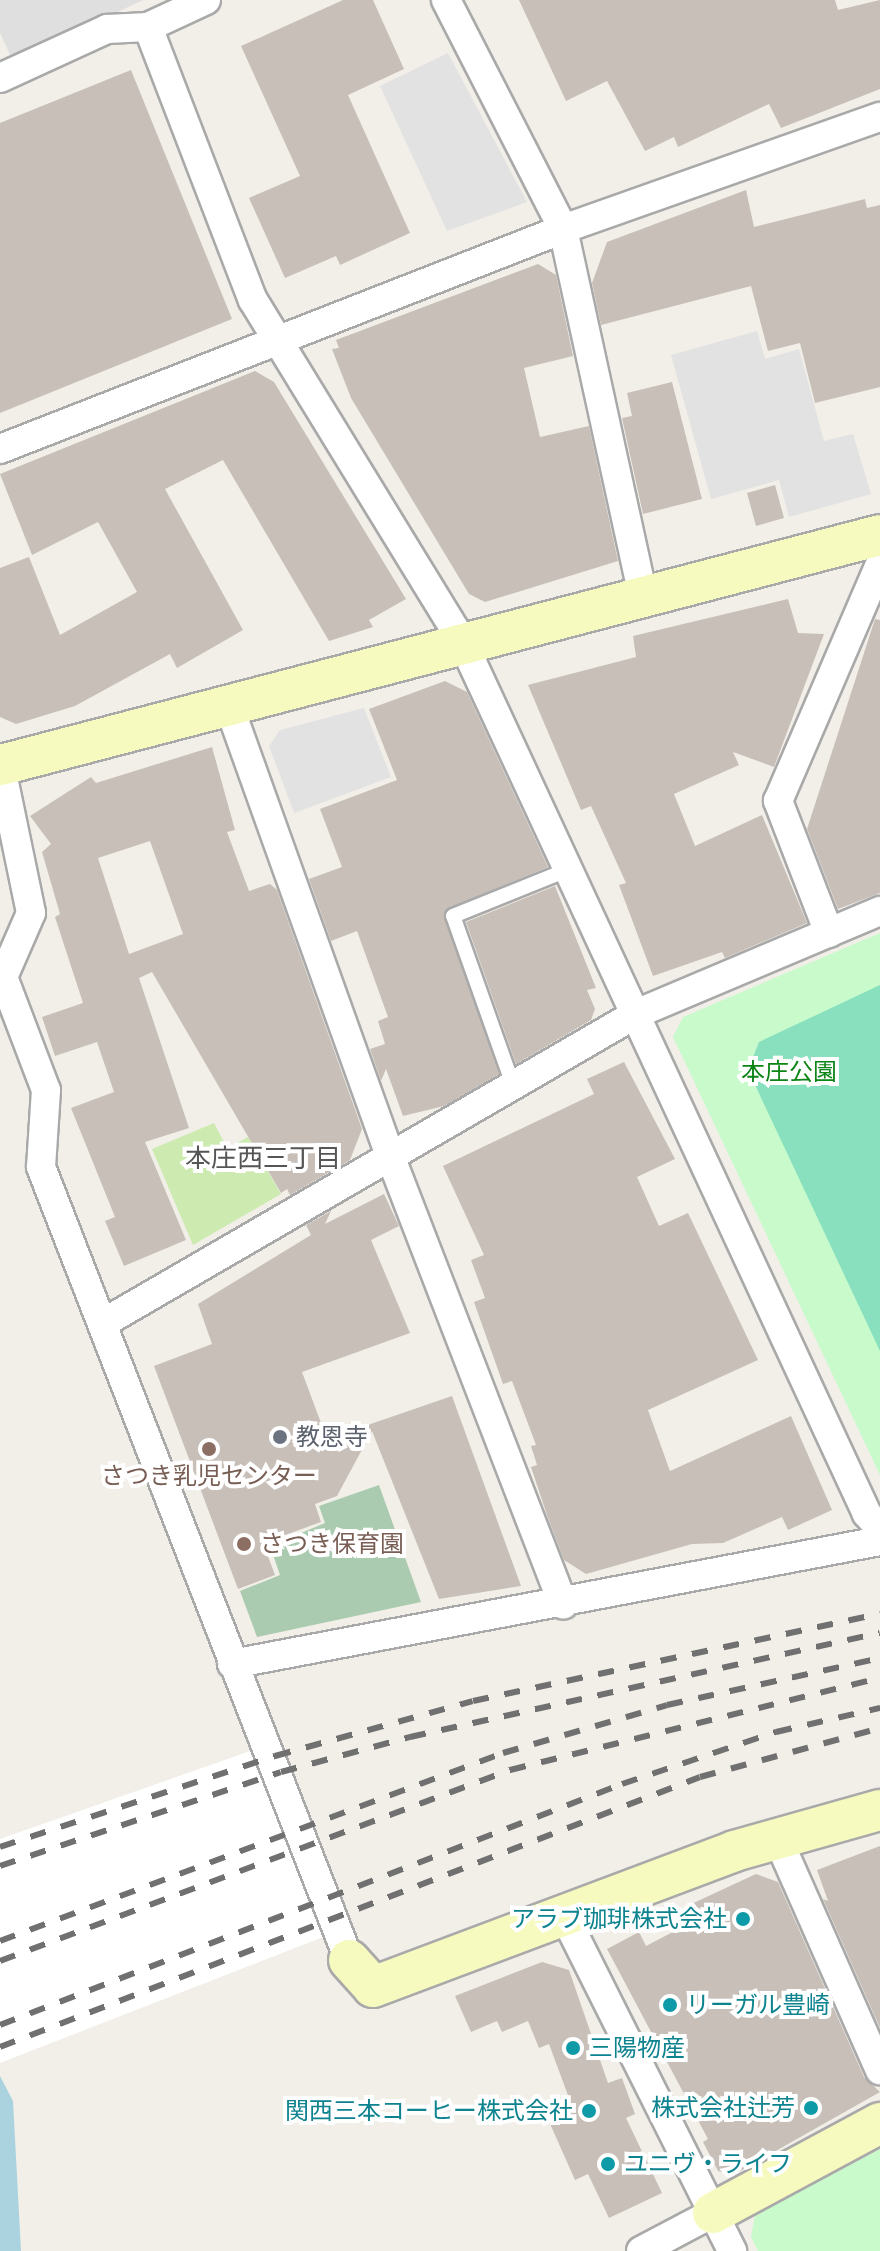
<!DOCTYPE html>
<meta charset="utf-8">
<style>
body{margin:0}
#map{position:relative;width:880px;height:2251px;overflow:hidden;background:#f2efe9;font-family:"Public Sans","Noto Sans JP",sans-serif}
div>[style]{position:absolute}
.residential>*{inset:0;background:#e0dfdf}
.grass>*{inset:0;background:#cdebb0}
.cemetery>*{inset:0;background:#aacbaf}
.park>*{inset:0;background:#c8facc}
.pitch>*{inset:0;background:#88e0be}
.parking>*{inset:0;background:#e2e2e2}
.water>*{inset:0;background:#aad3df}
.pier>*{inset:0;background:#fff}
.building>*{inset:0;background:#c7bfb8}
.roads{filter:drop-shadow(2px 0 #a9a9a9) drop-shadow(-2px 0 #a9a9a9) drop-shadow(0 2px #a9a9a9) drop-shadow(0 -2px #a9a9a9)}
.lane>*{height:14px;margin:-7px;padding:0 7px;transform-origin:7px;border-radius:7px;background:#fff}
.street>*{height:28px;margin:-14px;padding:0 14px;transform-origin:14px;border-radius:14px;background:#fff}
.secondary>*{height:40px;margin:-20px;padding:0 20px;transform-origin:20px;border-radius:20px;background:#f7fabf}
.rail>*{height:6px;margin-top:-3px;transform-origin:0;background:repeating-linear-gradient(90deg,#707070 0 16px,transparent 0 32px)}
.dots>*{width:22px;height:22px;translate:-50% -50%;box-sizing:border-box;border:4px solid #fff;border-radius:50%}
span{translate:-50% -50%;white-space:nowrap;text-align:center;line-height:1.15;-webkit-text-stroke:8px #fff;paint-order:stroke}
.park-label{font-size:24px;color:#0c8416}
.worship-label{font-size:24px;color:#5b616d}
.left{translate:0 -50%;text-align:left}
.education-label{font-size:24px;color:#785e54}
.culture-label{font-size:24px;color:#0d838f}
.right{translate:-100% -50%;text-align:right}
.neighbourhood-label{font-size:26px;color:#555}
</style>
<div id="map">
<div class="residential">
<div style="clip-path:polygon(0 0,143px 0,13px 61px,0 33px)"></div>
</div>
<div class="grass">
<div style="clip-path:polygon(214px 1123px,227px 1148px,248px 1137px,281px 1194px,193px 1245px,152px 1149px)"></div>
</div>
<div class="cemetery">
<div style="clip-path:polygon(379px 1485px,421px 1602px,257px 1637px,240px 1591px,280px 1575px,270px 1546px,325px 1523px,319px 1506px)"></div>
</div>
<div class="park">
<div style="clip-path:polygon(880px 933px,880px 1475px,673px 1037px,683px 1017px)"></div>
<div style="clip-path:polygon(880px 2149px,880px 2251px,758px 2251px,751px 2237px,755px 2215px)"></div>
</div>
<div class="pitch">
<div style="clip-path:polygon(880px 985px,880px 1351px,748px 1070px,759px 1042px)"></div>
</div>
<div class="parking">
<div style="clip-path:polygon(448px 53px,527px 202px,447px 231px,380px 86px)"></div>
<div style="clip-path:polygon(757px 331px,765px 359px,799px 349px,824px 441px,853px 434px,871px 494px,789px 517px,779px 480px,711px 499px,671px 355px)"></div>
<div style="clip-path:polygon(364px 708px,391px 777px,294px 813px,269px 746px,280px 730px)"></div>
</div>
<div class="water">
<div style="clip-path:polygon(0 2076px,13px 2101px,21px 2251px,0 2251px)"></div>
</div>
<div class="pier">
<div style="clip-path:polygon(273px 1743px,341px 1930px,0 2063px,0 1839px)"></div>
</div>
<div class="building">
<div style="clip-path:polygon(343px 0,373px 0,404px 69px,348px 95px,410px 233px,340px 265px,336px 256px,285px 278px,249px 198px,300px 176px,241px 46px)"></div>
<div style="clip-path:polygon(519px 0,835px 0,838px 10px,880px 0,880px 89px,781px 128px,769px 104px,678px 147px,674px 137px,645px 151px,607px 81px,566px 101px)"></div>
<div style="clip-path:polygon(131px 70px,232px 319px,0 413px,0 123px)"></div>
<div style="clip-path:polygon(746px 190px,754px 227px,865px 199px,867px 208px,880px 205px,880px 387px,815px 403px,800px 343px,768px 351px,751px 286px,601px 325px,592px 283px,607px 242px)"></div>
<div style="clip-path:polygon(538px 264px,556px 275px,573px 356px,524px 368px,540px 437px,589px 426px,618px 561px,485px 602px,469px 594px,351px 398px,332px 349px,339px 348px,336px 340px)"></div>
<div style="clip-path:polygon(255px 371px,274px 382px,406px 599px,369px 620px,373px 627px,329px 641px,223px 460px,165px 489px,243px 630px,177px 668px,170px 654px,75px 706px,16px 724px,0 717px,0 568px,29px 557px,60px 635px,137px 592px,98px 522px,32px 555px,0 474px)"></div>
<div style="clip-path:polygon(672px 382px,702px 499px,643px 514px,622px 418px,632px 416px,627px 393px)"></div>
<div style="clip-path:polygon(775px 485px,784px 518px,756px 526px,747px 493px)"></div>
<div style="clip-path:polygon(788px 599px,798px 633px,824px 634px,774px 767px,733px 752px,739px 765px,674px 794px,695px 846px,762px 815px,807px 923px,725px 958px,722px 952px,653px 976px,619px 885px,626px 883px,591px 806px,581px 810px,528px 685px,636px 657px,633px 636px)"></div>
<div style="clip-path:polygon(875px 619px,880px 620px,880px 893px,838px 909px,807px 829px)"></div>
<div style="clip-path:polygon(445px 681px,467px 692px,548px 867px,445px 910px,499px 1074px,444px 1106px,403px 1116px,386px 1069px,381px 1081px,370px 1049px,385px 1044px,378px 1021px,388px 1017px,357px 931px,331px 941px,309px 879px,342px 867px,320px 809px,397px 780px,369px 709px)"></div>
<div style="clip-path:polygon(evenodd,212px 747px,235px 830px,227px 832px,249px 891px,270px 884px,277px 890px,362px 1129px,350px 1160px,290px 1195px,287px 1189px,281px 1193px,152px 972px,139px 978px,189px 1128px,145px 1142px,186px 1240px,124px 1266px,105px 1221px,115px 1217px,71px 1108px,114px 1092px,97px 1042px,55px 1056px,42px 1017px,83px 1003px,55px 917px,60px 914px,42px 852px,51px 844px,30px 816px,91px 777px,96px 783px,212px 747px,150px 841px,183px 934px,129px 954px,98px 858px,150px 841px)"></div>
<div style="clip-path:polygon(555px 886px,596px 988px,587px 990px,595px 1009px,591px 1020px,516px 1064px,466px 922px)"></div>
<div style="clip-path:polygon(624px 1062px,675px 1159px,637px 1177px,659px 1226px,688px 1213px,758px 1360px,648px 1410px,670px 1471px,791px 1416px,832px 1510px,788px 1530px,782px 1517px,723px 1543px,692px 1544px,586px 1574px,564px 1560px,548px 1518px,531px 1467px,537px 1465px,531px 1446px,536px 1445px,512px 1381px,503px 1384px,474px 1302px,485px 1298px,471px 1260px,484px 1255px,443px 1166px,594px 1094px,587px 1079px)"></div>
<div style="clip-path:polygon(384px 1194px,399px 1226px,371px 1240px,410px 1333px,302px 1372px,327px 1439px,452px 1396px,521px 1586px,439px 1599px,372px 1431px,337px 1496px,315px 1504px,321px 1522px,263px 1543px,275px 1575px,238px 1589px,154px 1366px,212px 1344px,198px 1304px,311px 1235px,306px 1225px,331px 1211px,325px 1224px)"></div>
<div style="clip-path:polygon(880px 1846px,880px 2028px,823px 1899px,828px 1901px,817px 1870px)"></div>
<div style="clip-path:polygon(756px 1874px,778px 1882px,864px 2077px,880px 2092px,733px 2175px,718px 2171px,703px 2142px,708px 2139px,607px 1949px,639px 1932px,646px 1946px,694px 1921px,687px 1906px)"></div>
<div style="clip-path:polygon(542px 1962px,569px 1970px,608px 2083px,622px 2078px,635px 2114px,626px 2118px,662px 2193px,609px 2218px,588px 2174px,575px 2180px,543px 2108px,569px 2098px,549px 2044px,539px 2048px,528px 2021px,502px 2032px,497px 2021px,471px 2032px,455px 1996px)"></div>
</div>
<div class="roads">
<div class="lane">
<div style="left:513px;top:1085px;width:179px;rotate:-109.5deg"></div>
<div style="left:453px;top:916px;width:123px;rotate:-22deg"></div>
</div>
<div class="street">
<div style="left:446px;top:0;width:257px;rotate:62.9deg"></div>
<div style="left:563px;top:229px;width:375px;rotate:77.7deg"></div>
<div style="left:148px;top:27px;width:64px;rotate:-25deg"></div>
<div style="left:0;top:78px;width:118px;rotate:-24.6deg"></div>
<div style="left:107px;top:29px;width:41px;rotate:-2.8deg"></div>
<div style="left:148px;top:27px;width:292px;rotate:69deg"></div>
<div style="left:253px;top:300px;width:400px;rotate:58.5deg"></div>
<div style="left:462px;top:641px;width:962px;rotate:65.11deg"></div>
<div style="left:867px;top:1514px;width:19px;rotate:47deg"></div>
<div style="left:0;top:449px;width:604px;rotate:-21.34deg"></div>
<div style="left:563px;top:229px;width:336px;rotate:-19.5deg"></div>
<div style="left:229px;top:706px;width:475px;rotate:70.3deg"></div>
<div style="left:389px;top:1153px;width:484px;rotate:68.9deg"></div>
<div style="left:0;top:763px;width:153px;rotate:78.3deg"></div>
<div style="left:31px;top:913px;width:70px;rotate:113.6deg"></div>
<div style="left:3px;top:977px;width:121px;rotate:69.2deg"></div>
<div style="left:46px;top:1090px;width:77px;rotate:93.7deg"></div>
<div style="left:41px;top:1167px;width:851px;rotate:68.77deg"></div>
<div style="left:829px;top:933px;width:142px;rotate:-111.1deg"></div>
<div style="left:778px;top:801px;width:258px;rotate:-66.7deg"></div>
<div style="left:105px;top:1322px;width:614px;rotate:-30.12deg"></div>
<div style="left:636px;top:1014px;width:265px;rotate:-22.9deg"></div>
<div style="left:232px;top:1664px;width:660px;rotate:-10.75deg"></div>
<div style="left:777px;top:1837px;width:255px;rotate:66.2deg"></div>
<div style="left:563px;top:1913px;width:378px;rotate:63.4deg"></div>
<div style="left:641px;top:2251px;width:81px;rotate:-27.8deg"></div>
</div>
<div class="secondary">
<div style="left:1px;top:765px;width:909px;rotate:-14.66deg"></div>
<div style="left:349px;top:1960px;width:36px;rotate:48deg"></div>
<div style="left:373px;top:1987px;width:386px;rotate:-20.6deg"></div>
<div style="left:734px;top:1851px;width:152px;rotate:-15.7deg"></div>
<div style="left:713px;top:2213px;width:190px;rotate:-28.3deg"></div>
</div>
</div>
<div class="rail">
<div style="left:0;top:1847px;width:290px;rotate:-18.3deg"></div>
<div style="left:275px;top:1756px;width:205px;rotate:-15.5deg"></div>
<div style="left:473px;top:1701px;width:416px;rotate:-12.1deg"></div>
<div style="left:0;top:1866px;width:296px;rotate:-18.5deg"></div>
<div style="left:281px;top:1772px;width:134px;rotate:-15.2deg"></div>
<div style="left:410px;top:1737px;width:481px;rotate:-12.5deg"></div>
<div style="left:0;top:1941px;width:537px;rotate:-20.49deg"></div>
<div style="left:503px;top:1753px;width:171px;rotate:-16.3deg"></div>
<div style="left:667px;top:1705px;width:218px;rotate:-12.4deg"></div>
<div style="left:0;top:1961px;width:545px;rotate:-20.53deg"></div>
<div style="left:510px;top:1770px;width:381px;rotate:-14deg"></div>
<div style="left:0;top:2025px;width:667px;rotate:-21.18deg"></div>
<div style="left:622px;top:1784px;width:163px;rotate:-18.7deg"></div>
<div style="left:776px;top:1732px;width:107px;rotate:-13deg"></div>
<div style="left:0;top:2047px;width:750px;rotate:-21.09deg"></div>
<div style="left:700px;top:1777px;width:187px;rotate:-15.2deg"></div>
</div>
<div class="dots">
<div style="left:280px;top:1437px;background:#6b7280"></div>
<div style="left:209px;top:1449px;background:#8d6e63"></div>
<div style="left:244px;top:1544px;background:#8d6e63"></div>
<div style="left:743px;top:1919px;background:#0f9aa8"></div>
<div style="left:670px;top:2005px;background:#0f9aa8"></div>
<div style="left:573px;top:2048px;background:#0f9aa8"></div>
<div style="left:811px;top:2108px;background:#0f9aa8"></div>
<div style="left:589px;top:2111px;background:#0f9aa8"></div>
<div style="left:608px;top:2164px;background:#0f9aa8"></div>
</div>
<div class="park-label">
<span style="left:789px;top:1072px">本庄公園</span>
</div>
<div class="worship-label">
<span class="left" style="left:296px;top:1437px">教恩寺</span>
</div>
<div class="education-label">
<span style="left:209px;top:1476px">さつき乳児センター</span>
<span class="left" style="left:260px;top:1544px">さつき保育園</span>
</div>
<div class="culture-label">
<span class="right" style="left:727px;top:1919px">アラブ珈琲株式会社</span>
<span class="left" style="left:686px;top:2005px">リーガル豊崎</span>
<span class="left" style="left:589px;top:2048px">三陽物産</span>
<span class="right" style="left:795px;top:2108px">株式会社辻芳</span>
<span class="right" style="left:573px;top:2111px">関西三本コーヒー株式会社</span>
<span class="left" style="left:624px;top:2164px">ユニヴ・ライフ</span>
</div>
<div class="neighbourhood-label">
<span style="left:263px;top:1158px">本庄西三丁目</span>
</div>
</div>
